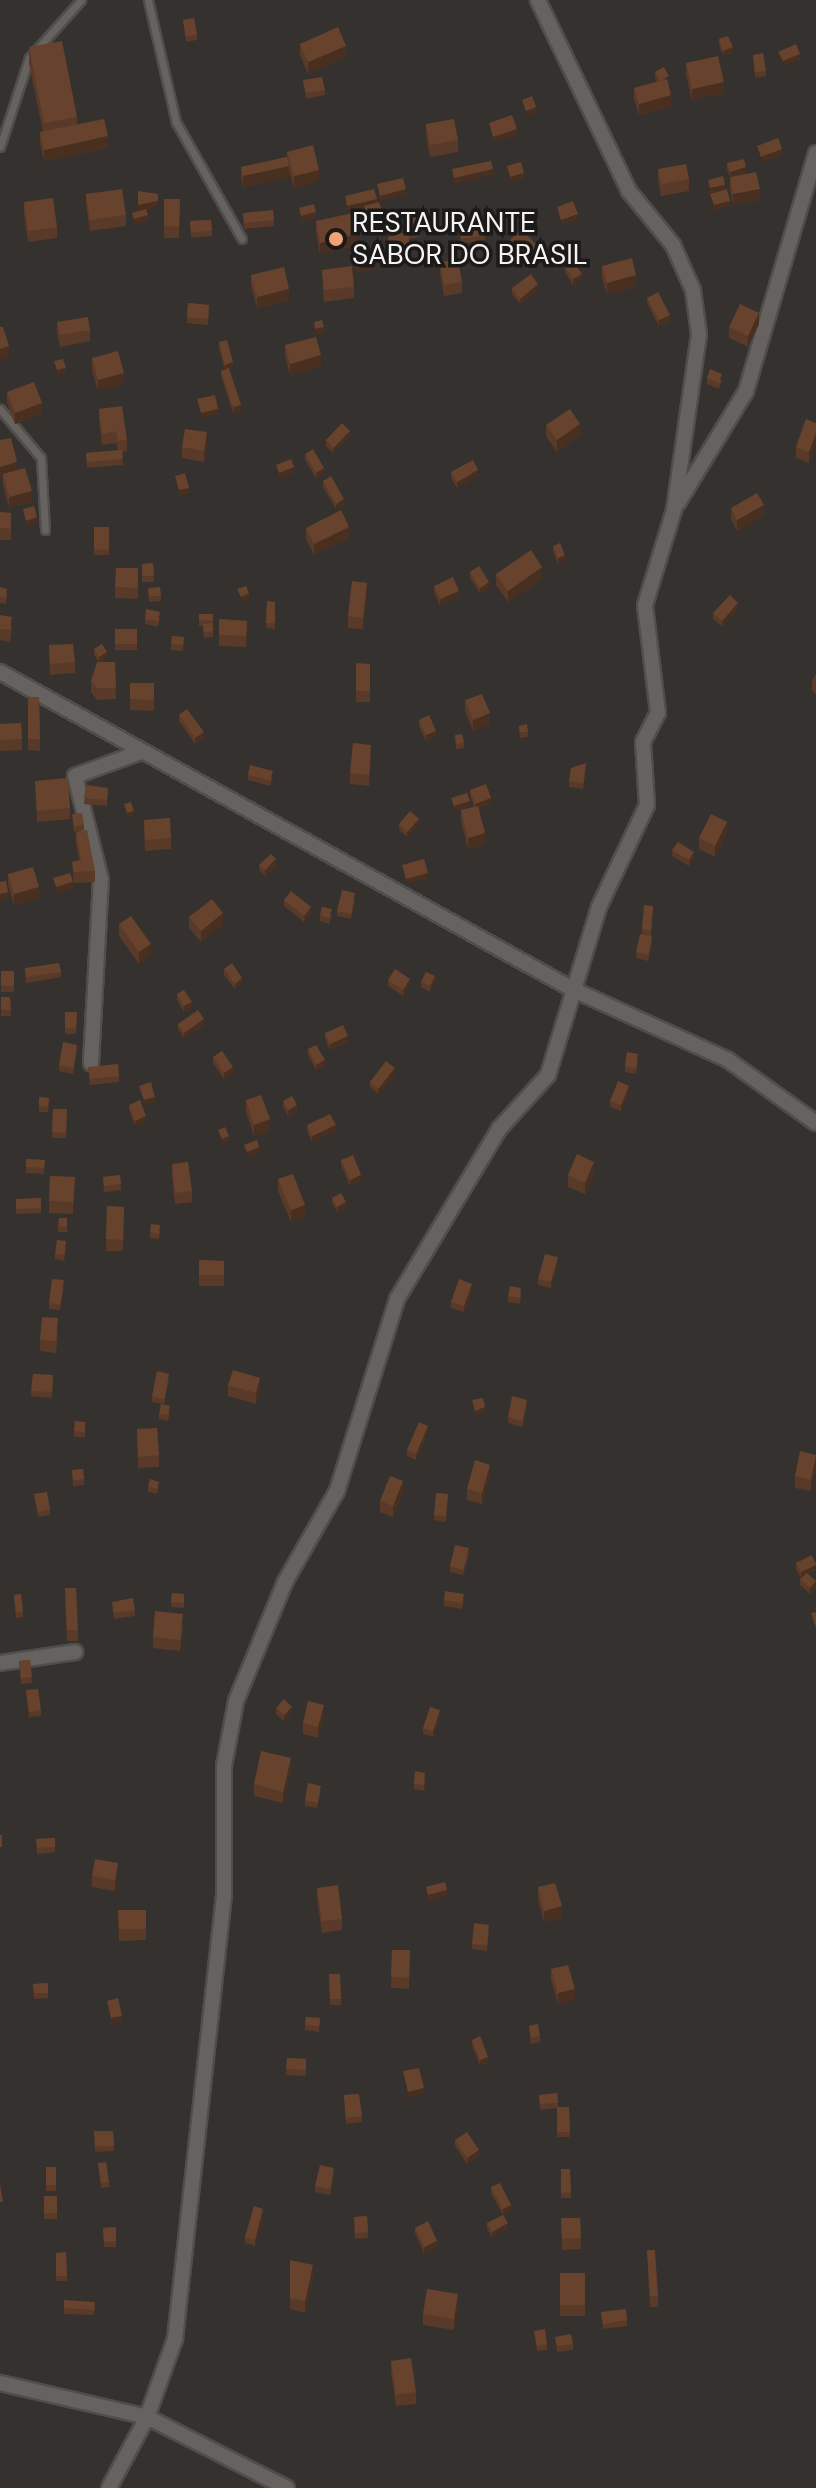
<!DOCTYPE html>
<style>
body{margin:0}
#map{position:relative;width:816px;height:2488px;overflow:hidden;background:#35312f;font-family:"DM Sans",sans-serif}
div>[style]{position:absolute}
.roads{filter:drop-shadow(2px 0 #504d4c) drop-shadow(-2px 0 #504d4c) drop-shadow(0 2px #504d4c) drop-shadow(0 -2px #504d4c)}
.lane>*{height:7px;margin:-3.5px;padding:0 3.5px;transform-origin:3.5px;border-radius:3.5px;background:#666260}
.street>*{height:14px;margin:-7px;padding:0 7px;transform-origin:7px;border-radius:7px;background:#666260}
.wall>*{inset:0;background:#593a28}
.shaded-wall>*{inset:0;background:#482f20}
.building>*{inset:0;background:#67432e}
.dots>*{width:22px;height:22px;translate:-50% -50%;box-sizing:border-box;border:4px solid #1b1a19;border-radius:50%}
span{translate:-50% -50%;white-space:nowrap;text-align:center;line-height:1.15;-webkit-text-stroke:7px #1b1a19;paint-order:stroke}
.poi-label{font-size:28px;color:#f6f3f2}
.left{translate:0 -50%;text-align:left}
</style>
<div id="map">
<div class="roads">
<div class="lane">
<div style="left:148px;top:0;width:125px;rotate:77.1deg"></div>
<div style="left:176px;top:122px;width:134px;rotate:60.6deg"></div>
<div style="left:0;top:147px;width:94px;rotate:-72deg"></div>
<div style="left:29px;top:58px;width:78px;rotate:-48.1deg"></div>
<div style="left:0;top:409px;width:64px;rotate:50.1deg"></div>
<div style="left:41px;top:458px;width:72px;rotate:86.8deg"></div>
</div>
<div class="street">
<div style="left:678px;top:503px;width:131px;rotate:-58.7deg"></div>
<div style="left:746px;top:391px;width:248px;rotate:-73.6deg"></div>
<div style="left:0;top:672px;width:656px;rotate:28.99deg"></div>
<div style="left:574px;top:990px;width:169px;rotate:24.4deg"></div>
<div style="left:728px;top:1060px;width:108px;rotate:35.6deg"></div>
<div style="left:91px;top:1063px;width:183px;rotate:-86.9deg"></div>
<div style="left:101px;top:880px;width:107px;rotate:-104deg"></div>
<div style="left:75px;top:776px;width:70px;rotate:-20deg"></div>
<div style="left:0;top:1663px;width:76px;rotate:-8.3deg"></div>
<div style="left:0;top:2383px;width:151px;rotate:13deg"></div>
<div style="left:147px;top:2417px;width:157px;rotate:26.9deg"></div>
<div style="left:109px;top:2488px;width:81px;rotate:-61.8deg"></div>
<div style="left:147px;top:2417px;width:83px;rotate:-70.3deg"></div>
<div style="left:175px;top:2339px;width:447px;rotate:-83.7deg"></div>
<div style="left:224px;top:1895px;width:129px;rotate:-90deg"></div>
<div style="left:224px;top:1766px;width:66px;rotate:-79.5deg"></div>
<div style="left:236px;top:1701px;width:129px;rotate:-67.6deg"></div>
<div style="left:285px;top:1582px;width:105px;rotate:-60.3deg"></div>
<div style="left:337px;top:1491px;width:201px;rotate:-72.6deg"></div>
<div style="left:397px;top:1299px;width:198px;rotate:-59deg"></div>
<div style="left:499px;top:1129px;width:73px;rotate:-47.8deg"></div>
<div style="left:548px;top:1075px;width:176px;rotate:-73.1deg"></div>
<div style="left:599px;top:907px;width:113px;rotate:-64.8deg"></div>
<div style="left:647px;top:805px;width:63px;rotate:-93.6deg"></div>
<div style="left:643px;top:742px;width:33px;rotate:-63deg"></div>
<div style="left:658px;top:713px;width:109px;rotate:-96.9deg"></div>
<div style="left:645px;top:605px;width:99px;rotate:-73deg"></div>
<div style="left:674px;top:510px;width:178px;rotate:-81.9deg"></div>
<div style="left:699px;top:334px;width:44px;rotate:-97.8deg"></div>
<div style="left:693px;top:290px;width:49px;rotate:-114deg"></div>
<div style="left:673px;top:245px;width:70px;rotate:-129.2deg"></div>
<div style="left:629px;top:191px;width:212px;rotate:-115.5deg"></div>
</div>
</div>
<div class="wall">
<div style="clip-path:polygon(183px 20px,197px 34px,197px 40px,186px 42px)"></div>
<div style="clip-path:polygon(719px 39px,733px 53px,723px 56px,719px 45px)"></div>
<div style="clip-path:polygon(300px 44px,346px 57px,308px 74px,300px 55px)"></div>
<div style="clip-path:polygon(29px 47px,77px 117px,77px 124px,108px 148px,44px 161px,40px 144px,40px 132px,43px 132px,29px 64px)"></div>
<div style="clip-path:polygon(753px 55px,766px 71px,766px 76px,755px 78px)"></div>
<div style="clip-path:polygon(686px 63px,724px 93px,692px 100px,686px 75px)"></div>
<div style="clip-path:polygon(655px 72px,669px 82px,668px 83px,671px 107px,639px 115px,634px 99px,634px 88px,657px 82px,655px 78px)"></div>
<div style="clip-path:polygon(303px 80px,325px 90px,325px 95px,306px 99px)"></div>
<div style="clip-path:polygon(426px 124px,458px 140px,458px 152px,430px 157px,426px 135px)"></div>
<div style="clip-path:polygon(287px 152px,319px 181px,294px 188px,289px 170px,289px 177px,243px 187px,241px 178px,241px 167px,287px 157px)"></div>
<div style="clip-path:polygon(727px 163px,746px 173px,737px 176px,760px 200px,733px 205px,730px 189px,730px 177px,727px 169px)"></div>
<div style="clip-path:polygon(658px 169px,689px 179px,689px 191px,661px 196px,658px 180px)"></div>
<div style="clip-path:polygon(86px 194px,126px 215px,126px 226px,90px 231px,86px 205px)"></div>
<div style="clip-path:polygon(164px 199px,180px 199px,179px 238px,164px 238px)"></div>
<div style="clip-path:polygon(24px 202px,57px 227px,57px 238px,28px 242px,24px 214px)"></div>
<div style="clip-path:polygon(405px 210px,420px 232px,420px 237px,409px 239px,410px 249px,391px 254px,388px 237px,408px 238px)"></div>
<div style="clip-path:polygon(243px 213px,274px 220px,274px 226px,244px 229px)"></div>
<div style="clip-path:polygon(211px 220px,212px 236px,191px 238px,190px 221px)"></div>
<div style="clip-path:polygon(316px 221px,358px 246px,320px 254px,316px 232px)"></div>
<div style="clip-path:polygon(460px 230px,485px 235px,485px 240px,461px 244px)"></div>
<div style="clip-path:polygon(510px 240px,538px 258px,527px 269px,510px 252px)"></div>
<div style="clip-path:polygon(440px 262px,462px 282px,462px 293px,444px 296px,440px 273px)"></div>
<div style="clip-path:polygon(602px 266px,636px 287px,607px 294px,602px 278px)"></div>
<div style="clip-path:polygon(565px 267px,582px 279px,573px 285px,565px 272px)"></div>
<div style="clip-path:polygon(322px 270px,354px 287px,354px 298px,324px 302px)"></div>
<div style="clip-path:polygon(251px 275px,289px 300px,257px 308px,251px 286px)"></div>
<div style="clip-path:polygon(512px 288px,538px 289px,520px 304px,512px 294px)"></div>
<div style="clip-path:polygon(647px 298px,670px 321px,659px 326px,647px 303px)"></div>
<div style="clip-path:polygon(188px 303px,209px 305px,208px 325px,187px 323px)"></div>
<div style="clip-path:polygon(57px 322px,90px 330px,90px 341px,60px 347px,57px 333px)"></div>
<div style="clip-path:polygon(759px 324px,748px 347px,729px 338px,729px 327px)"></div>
<div style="clip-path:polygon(219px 342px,233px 368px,229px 369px,241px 411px,233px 413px,221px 376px,221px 371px,225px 370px,219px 348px)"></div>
<div style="clip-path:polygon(285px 345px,321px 367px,290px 375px,285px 356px)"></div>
<div style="clip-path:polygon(92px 358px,124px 384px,98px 391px,92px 370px)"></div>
<div style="clip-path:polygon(707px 378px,722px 380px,719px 389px,707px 384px)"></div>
<div style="clip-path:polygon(7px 392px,42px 414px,15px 424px,7px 403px)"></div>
<div style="clip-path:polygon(99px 409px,127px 440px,127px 451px,122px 452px,123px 465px,87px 468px,86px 453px,118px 450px,116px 443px,102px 445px,99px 420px)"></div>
<div style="clip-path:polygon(816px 423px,809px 463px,796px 458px,796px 447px)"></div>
<div style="clip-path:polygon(546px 425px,580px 435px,557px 452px,546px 436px)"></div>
<div style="clip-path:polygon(350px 436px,333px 453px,326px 446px,326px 440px)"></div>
<div style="clip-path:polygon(0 440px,17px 470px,32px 502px,9px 508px,3px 485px)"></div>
<div style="clip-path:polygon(207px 443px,204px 462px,182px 458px,182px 447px)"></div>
<div style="clip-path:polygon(305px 454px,324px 473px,316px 478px,305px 460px)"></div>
<div style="clip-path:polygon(451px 472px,478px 475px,457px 488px,451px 478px)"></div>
<div style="clip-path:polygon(323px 481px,344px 505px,336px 509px,323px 487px)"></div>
<div style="clip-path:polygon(731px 508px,764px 516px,737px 531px,731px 519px)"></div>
<div style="clip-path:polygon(0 512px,11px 513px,11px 540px,0 540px)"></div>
<div style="clip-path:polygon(94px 527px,109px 527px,109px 555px,94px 555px)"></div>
<div style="clip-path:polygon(306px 528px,349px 538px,314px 555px,306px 539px)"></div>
<div style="clip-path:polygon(553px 546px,565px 560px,558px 564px,553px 551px)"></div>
<div style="clip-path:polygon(153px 563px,154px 582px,142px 582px,142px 564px)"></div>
<div style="clip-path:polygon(116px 568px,138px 568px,138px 599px,115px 598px)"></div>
<div style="clip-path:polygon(470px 572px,489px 588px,480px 593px,470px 578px)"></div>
<div style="clip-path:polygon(496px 574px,542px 579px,508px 602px,496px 585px)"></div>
<div style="clip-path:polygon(434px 586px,459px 596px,440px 605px,434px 592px)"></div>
<div style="clip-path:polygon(0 587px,7px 595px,6px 604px,0 603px)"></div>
<div style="clip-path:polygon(160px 587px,161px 601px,149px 602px,148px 588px)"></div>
<div style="clip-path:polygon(367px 594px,363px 629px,348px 628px,348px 616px)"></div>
<div style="clip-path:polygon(267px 601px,275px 602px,275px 629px,266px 628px)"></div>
<div style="clip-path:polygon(738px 609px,722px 626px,713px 619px,713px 613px)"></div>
<div style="clip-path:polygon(199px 614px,213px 614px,213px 637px,204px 638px,203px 626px,199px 626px)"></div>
<div style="clip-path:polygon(0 615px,12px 628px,10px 642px,0 640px)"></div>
<div style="clip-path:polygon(160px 618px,158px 627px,145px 624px,145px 619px)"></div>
<div style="clip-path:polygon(219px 619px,247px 621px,246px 647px,219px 646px)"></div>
<div style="clip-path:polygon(115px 629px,137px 629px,137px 650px,115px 650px)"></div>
<div style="clip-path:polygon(172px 636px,184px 637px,183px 651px,171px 650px)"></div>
<div style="clip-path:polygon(49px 645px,75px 662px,75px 673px,50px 675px)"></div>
<div style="clip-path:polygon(94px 649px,107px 657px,100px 662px,115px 662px,116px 699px,97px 700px,91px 692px,91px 681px,99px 662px,94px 655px)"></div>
<div style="clip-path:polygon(370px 664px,370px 702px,356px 702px,356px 691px)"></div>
<div style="clip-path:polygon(816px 674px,816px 694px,812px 691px,812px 680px)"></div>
<div style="clip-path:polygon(154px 683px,154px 711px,130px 710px,130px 699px)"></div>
<div style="clip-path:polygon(28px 697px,39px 697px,40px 751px,28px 750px)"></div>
<div style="clip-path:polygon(465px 700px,490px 724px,473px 731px,465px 711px)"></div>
<div style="clip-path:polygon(179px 715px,204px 738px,195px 744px,179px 721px)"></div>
<div style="clip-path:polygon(419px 720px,436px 736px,426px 741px,419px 726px)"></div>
<div style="clip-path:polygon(0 724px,22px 739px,22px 750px,0 751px)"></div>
<div style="clip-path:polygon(519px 726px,528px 732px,528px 737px,520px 738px)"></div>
<div style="clip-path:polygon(455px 735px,464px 742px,464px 748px,456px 749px)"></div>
<div style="clip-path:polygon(371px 756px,369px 786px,350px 784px,350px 773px)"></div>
<div style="clip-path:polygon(586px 769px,583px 789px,569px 787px,569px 781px)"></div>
<div style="clip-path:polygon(248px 775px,273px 777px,270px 786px,248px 780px)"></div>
<div style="clip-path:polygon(35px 781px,70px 808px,70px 819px,37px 822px)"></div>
<div style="clip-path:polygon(86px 785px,108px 788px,107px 806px,84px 804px)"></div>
<div style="clip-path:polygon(470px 790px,491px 804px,479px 808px,485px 845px,468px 849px,461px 821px,461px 810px,474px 807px,470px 795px)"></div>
<div style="clip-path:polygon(72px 814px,84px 825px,84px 830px,74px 832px)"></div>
<div style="clip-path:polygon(144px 820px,171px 838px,171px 849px,145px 851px)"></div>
<div style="clip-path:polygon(399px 824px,419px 824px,407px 837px,399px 830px)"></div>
<div style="clip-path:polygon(76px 832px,95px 871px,95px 882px,74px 883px,72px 862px,79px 860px,76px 843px)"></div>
<div style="clip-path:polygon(727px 833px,715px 857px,699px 849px,699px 838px)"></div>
<div style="clip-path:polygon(672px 850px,694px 857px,689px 866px,672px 856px)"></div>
<div style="clip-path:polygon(259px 865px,276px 865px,265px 876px,259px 870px)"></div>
<div style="clip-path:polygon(8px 874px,39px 898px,14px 905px,8px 885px)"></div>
<div style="clip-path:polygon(355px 899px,351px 919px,337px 916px,337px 911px)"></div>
<div style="clip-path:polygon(284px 900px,311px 913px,304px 922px,284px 906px)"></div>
<div style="clip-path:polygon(653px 906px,651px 936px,652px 942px,648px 961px,636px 958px,636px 952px,642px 934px,642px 929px)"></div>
<div style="clip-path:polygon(320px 915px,332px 915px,329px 924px,320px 921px)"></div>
<div style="clip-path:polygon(189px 917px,223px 925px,201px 942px,189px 928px)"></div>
<div style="clip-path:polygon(119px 924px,151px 955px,139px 964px,119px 936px)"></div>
<div style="clip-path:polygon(25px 968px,61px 972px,61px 977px,26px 983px)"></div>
<div style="clip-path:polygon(224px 969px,242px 983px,235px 989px,224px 975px)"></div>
<div style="clip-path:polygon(1px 971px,14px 971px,14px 992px,1px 992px)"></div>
<div style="clip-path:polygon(388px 980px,410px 985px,403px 996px,388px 986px)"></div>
<div style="clip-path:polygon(421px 982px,435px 982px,430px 992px,421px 987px)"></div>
<div style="clip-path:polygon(177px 994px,192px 1008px,184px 1012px,177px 1000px)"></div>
<div style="clip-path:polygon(1px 997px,10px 997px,11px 1016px,1px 1016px)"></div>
<div style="clip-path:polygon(65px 1012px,77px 1012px,76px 1034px,65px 1034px)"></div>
<div style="clip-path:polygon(178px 1024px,204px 1025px,184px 1038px,178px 1029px)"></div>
<div style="clip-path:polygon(325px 1033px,348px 1042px,330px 1050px,325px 1038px)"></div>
<div style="clip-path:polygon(308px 1049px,325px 1066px,316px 1070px,308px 1055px)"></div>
<div style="clip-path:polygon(77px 1050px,73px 1074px,59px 1071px,59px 1065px)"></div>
<div style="clip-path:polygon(213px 1057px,233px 1073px,224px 1079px,213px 1063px)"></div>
<div style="clip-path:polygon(638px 1059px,636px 1074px,625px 1072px,625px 1066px)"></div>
<div style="clip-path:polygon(88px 1067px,119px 1076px,119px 1082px,90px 1085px)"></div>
<div style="clip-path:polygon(395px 1074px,378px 1094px,370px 1087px,370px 1082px)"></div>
<div style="clip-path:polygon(629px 1091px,621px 1111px,610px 1107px,610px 1101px)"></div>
<div style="clip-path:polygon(39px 1097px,49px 1098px,48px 1112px,39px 1112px)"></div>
<div style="clip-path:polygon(246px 1100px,270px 1131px,254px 1136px,246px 1112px)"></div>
<div style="clip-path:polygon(283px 1101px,297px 1111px,288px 1116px,283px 1107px)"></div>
<div style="clip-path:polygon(129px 1105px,146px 1122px,135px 1126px,129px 1110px)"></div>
<div style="clip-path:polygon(53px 1109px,67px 1109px,66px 1138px,52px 1138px)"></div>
<div style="clip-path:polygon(307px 1125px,336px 1131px,312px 1142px,307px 1131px)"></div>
<div style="clip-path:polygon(26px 1159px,45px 1160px,44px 1174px,26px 1173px)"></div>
<div style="clip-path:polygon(341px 1160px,361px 1181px,350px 1186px,341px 1165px)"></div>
<div style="clip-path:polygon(172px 1164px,192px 1191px,192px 1202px,175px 1204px,172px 1175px)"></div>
<div style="clip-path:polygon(594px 1173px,585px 1194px,568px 1187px,568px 1175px)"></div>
<div style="clip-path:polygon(120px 1175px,121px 1190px,104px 1192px,103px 1177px)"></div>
<div style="clip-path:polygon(50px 1176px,75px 1177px,73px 1214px,49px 1213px)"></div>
<div style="clip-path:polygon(278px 1179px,305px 1216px,291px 1222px,278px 1191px)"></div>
<div style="clip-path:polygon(41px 1198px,41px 1213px,16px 1214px,16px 1199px)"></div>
<div style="clip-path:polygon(332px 1198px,346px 1208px,337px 1212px,332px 1203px)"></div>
<div style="clip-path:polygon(107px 1206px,124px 1207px,123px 1251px,106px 1251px)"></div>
<div style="clip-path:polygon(67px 1218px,67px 1232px,58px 1232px,58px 1226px)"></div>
<div style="clip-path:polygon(160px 1231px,159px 1239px,150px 1238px,150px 1232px)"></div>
<div style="clip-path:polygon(66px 1247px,64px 1261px,55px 1259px,55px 1254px)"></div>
<div style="clip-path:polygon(199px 1260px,224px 1261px,224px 1286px,199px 1286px)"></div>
<div style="clip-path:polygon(558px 1263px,551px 1288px,538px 1285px,538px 1279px)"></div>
<div style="clip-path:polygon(64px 1286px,60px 1310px,49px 1309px,49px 1303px)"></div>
<div style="clip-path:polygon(472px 1289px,464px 1312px,451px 1308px,451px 1302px)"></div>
<div style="clip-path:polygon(521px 1294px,520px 1304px,508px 1302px,508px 1296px)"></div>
<div style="clip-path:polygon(58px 1330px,56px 1353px,40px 1351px,40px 1340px)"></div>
<div style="clip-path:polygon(33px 1374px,53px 1375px,52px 1398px,31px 1396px)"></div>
<div style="clip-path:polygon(169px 1379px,164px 1404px,152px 1402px,152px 1396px)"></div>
<div style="clip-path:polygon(228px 1385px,260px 1390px,256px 1404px,228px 1396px)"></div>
<div style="clip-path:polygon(527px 1405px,522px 1427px,508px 1423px,508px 1417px)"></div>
<div style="clip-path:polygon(170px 1412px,168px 1421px,159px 1419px,159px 1414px)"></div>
<div style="clip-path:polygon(85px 1422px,85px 1437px,74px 1437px,74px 1431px)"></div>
<div style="clip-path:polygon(137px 1429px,159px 1455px,159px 1467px,138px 1468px)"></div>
<div style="clip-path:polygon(428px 1432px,416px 1460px,407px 1456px,407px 1450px)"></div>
<div style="clip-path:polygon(816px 1455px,816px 1467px,811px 1491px,795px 1488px,795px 1476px)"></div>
<div style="clip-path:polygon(83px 1469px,84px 1485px,73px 1486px,72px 1470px)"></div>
<div style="clip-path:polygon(490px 1476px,482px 1504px,467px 1500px,467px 1489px)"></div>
<div style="clip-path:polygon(148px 1486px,159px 1487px,157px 1494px,148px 1492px)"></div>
<div style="clip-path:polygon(403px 1493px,393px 1517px,380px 1512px,380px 1501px)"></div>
<div style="clip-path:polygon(34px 1494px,50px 1509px,50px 1515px,38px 1517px)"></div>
<div style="clip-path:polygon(448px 1494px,446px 1522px,434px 1520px,434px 1515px)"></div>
<div style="clip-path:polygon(469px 1554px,463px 1575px,450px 1572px,450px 1566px)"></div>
<div style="clip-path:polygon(816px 1562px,816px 1570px,808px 1574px,816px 1581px,810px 1594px,800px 1585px,800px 1579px,803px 1577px,801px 1578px,796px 1569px,796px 1563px)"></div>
<div style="clip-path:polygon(172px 1593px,184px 1594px,184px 1608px,171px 1607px)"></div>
<div style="clip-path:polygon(14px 1595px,23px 1611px,23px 1617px,16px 1618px)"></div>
<div style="clip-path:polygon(65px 1599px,78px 1630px,78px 1641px,67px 1641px)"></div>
<div style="clip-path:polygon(464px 1599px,462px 1609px,444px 1606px,444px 1600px)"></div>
<div style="clip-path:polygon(112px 1602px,135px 1610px,135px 1616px,114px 1619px)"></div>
<div style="clip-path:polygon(183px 1625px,180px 1651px,153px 1648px,153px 1637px)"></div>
<div style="clip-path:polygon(30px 1660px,32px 1683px,21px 1684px,19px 1661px)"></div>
<div style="clip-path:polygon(26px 1690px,41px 1710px,41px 1716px,29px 1717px)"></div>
<div style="clip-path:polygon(276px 1708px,292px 1712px,284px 1721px,276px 1714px)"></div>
<div style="clip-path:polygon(324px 1716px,318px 1738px,303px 1734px,303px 1723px)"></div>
<div style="clip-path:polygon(440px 1716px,433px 1737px,423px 1734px,423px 1728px)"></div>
<div style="clip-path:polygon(291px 1770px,283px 1803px,254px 1796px,254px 1784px)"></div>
<div style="clip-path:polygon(425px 1778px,424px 1791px,414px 1789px,414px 1784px)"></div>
<div style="clip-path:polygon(321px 1791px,317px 1808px,305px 1806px,305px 1800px)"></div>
<div style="clip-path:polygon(55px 1838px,55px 1852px,37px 1854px,36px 1839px)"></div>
<div style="clip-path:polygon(118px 1874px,115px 1891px,92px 1887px,92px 1876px)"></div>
<div style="clip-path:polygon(538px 1887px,562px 1917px,544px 1922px,538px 1899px)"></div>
<div style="clip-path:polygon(317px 1888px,342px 1919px,342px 1930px,322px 1933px,317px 1899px)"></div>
<div style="clip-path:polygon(118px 1910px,146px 1910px,146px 1940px,119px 1941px)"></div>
<div style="clip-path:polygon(489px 1930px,487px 1951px,472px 1949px,472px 1944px)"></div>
<div style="clip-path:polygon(392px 1950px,410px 1950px,409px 1989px,391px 1988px)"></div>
<div style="clip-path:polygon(551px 1969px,575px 2000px,558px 2004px,551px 1980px)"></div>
<div style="clip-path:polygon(329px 1974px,340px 1974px,341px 2005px,330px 2005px)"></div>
<div style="clip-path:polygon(48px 1983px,48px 1998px,34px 1999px,33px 1984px)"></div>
<div style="clip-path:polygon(306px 2017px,320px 2018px,319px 2032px,305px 2030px)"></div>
<div style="clip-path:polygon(529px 2026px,540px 2036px,540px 2042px,531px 2044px)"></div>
<div style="clip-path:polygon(472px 2040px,488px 2063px,480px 2066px,472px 2045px)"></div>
<div style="clip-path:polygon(287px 2058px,306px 2059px,306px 2076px,286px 2075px)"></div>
<div style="clip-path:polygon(557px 2093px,558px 2107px,569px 2107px,570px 2137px,557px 2137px,557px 2108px,540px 2110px,539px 2095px)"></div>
<div style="clip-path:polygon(344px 2095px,362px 2116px,362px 2122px,346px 2124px)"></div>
<div style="clip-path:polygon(94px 2131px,113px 2131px,114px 2151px,95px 2152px)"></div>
<div style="clip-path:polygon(455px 2140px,479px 2156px,467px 2164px,455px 2146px)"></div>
<div style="clip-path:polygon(98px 2163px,109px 2182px,109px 2187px,101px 2188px)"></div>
<div style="clip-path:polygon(46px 2167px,56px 2167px,56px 2191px,46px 2191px)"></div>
<div style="clip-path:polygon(561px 2169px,570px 2169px,571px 2198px,561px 2198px)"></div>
<div style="clip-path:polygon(334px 2173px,330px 2195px,315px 2192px,315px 2186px)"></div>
<div style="clip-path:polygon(491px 2187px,511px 2210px,503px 2215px,508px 2228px,492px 2237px,487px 2229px,487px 2223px,503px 2215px,491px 2193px)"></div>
<div style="clip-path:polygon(44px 2196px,57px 2196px,57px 2219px,44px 2219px)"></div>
<div style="clip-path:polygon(263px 2215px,255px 2246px,245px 2243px,245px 2237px)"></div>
<div style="clip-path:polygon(367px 2216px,368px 2238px,355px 2239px,354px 2217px)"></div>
<div style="clip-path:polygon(561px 2218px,580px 2218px,581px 2249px,562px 2250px)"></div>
<div style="clip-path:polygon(116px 2227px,116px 2247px,104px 2247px,103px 2228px)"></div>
<div style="clip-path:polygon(415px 2228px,437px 2247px,424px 2253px,415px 2233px)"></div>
<div style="clip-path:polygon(647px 2250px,658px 2296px,658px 2307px,650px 2307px)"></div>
<div style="clip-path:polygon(66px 2252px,67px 2281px,56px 2281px,56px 2253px)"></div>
<div style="clip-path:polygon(290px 2260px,313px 2276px,305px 2313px,290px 2309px)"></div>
<div style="clip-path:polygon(560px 2273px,585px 2273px,585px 2316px,560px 2316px)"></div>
<div style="clip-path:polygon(64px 2300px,95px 2307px,94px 2315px,64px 2314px)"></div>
<div style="clip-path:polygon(458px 2305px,454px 2330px,423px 2325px,423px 2314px)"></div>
<div style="clip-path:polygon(601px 2312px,627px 2320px,627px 2326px,603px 2329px)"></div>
<div style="clip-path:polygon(534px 2331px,547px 2344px,547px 2350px,537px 2351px)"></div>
<div style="clip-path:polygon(555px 2337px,573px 2344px,573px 2350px,557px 2352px)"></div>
<div style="clip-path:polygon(391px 2361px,416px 2392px,416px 2404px,396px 2406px,391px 2372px)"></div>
</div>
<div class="shaded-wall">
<div style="clip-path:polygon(346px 46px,346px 57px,308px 74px,308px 62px)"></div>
<div style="clip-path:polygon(733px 47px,733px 53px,723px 56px,723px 51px)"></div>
<div style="clip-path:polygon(800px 54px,800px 59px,783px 67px,783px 61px)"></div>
<div style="clip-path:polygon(724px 82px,724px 93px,692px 100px,692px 89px)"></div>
<div style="clip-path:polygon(671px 95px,671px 107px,639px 115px,639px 104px)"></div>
<div style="clip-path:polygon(536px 107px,536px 113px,526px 116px,526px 111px)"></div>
<div style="clip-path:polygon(517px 129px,517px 135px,493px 142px,493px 137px)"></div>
<div style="clip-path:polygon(108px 136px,108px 148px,44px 161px,44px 150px)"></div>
<div style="clip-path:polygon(782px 149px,782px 155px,761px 163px,761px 157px)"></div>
<div style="clip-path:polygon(289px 166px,289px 177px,243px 187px,243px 176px)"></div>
<div style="clip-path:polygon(746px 167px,746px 173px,730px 178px,730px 172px)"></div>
<div style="clip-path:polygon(493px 169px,493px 175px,454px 184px,454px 178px)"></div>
<div style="clip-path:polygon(319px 170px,319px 181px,294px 188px,294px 176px)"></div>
<div style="clip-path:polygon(524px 173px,524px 179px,510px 182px,510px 177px)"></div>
<div style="clip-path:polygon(725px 185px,725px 190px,710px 194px,710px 188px)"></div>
<div style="clip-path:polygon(406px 189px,406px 195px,380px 201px,380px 196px)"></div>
<div style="clip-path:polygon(760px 189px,760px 200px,733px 205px,733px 194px)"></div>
<div style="clip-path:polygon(377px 199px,377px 205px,347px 211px,347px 206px)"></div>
<div style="clip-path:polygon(158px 201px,158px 207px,138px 211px,138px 205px)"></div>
<div style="clip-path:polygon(730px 201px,730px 206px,714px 211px,714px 205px)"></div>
<div style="clip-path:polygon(382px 211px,382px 216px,367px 221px,367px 215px)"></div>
<div style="clip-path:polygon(316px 212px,316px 218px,301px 222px,301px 216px)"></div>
<div style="clip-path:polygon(578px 214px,578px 219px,561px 225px,561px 220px)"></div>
<div style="clip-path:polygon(148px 215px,148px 221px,134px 225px,134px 219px)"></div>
<div style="clip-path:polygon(358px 234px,358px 246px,320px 254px,320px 243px)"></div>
<div style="clip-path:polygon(410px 244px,410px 249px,391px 254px,391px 248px)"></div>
<div style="clip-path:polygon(538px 247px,538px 258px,527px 269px,527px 258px)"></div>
<div style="clip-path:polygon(375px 263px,375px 269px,356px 273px,356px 268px)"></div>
<div style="clip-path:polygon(582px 274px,582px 279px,573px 285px,573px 279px)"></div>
<div style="clip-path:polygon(636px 275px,636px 287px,607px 294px,607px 283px)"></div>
<div style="clip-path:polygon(538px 284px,538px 289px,520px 304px,520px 299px)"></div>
<div style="clip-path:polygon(289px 289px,289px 300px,257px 308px,257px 297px)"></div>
<div style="clip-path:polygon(759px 313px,759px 324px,748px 347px,748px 336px)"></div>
<div style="clip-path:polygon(670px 315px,670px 321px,659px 326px,659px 320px)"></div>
<div style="clip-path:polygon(324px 327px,324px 333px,315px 335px,315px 329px)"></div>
<div style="clip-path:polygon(9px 346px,9px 357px,0 360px,0 349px)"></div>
<div style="clip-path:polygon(321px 355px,321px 367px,290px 375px,290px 364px)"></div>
<div style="clip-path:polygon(233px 362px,233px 368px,225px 370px,225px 365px)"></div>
<div style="clip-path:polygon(66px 368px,66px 373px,57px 376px,57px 370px)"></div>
<div style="clip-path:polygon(124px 373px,124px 384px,98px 391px,98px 380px)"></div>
<div style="clip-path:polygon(42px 403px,42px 414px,15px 424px,15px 413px)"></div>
<div style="clip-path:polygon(241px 405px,241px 411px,233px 413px,233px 407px)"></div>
<div style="clip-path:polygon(218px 409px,218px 414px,201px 418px,201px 413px)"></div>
<div style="clip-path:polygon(580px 424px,580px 435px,557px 452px,557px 440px)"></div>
<div style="clip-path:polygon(350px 431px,350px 436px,333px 453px,333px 448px)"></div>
<div style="clip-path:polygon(207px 432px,207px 443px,204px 462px,204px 451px)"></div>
<div style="clip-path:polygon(816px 433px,816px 445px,809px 463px,809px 452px)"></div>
<div style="clip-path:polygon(17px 462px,17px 474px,3px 474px,3px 477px,0 478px,0 467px)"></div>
<div style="clip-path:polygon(294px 467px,294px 473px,279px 479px,279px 473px)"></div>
<div style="clip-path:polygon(324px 468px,324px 473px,316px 478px,316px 473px)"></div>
<div style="clip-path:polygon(478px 470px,478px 475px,457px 488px,457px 482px)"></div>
<div style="clip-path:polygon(189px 488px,189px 493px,179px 496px,179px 490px)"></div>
<div style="clip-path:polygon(32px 491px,32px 502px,9px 508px,9px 497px)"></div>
<div style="clip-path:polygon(344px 499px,344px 505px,336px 509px,336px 504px)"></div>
<div style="clip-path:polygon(764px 505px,764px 516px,737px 531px,737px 520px)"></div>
<div style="clip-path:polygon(37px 517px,37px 523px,26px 526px,26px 521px)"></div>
<div style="clip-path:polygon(349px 527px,349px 538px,314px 555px,314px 544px)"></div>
<div style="clip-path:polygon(565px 555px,565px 560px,558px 564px,558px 558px)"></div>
<div style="clip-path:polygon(542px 567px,542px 579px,508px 602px,508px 591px)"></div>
<div style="clip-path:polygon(489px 582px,489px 588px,480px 593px,480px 588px)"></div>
<div style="clip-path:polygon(367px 583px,367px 594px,363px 629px,363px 618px)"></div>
<div style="clip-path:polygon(459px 591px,459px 596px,440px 605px,440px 599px)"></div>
<div style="clip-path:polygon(249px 593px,249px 599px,241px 603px,241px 597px)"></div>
<div style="clip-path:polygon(738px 603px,738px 609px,722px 626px,722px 621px)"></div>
<div style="clip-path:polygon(107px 652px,107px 657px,99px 663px,99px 657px)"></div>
<div style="clip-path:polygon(490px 713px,490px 724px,473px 731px,473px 720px)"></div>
<div style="clip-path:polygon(436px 731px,436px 736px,426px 741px,426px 735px)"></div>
<div style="clip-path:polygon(204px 732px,204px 738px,195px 744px,195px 738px)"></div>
<div style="clip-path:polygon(491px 798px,491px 804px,475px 810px,475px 804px)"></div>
<div style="clip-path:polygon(470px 801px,470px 806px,454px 812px,454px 806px)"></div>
<div style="clip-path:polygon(134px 811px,134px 816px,127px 818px,127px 813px)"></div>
<div style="clip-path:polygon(419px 819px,419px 824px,407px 837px,407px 832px)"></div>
<div style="clip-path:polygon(727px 822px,727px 833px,715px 857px,715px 846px)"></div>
<div style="clip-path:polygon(485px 833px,485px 845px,468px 849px,468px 838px)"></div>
<div style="clip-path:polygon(694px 852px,694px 857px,689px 866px,689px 860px)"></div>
<div style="clip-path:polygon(276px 859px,276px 865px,265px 876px,265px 870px)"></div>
<div style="clip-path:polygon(428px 873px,428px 879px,406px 884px,406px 879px)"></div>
<div style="clip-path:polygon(73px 882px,73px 888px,56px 893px,56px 887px)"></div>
<div style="clip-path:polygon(39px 887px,39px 898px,14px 905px,14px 894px)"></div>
<div style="clip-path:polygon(8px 892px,8px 898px,0 900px,0 894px)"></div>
<div style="clip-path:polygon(311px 907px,311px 913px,304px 922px,304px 916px)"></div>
<div style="clip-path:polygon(223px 913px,223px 925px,201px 942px,201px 931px)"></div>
<div style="clip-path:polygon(151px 944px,151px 955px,139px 964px,139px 952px)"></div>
<div style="clip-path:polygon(435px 976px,435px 982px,430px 992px,430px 986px)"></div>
<div style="clip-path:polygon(242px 978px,242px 983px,235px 989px,235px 984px)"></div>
<div style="clip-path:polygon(410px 979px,410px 985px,403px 996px,403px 990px)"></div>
<div style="clip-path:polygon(192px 1002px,192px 1008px,184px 1012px,184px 1006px)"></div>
<div style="clip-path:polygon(204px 1019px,204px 1025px,184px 1038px,184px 1033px)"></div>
<div style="clip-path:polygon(348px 1036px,348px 1042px,330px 1050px,330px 1044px)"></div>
<div style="clip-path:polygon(325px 1060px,325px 1066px,316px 1070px,316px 1065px)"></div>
<div style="clip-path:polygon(233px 1067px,233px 1073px,224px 1079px,224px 1073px)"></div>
<div style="clip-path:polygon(395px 1068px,395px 1074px,378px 1094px,378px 1089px)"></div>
<div style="clip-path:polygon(629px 1086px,629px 1091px,621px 1111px,621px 1105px)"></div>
<div style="clip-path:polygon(155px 1097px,155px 1102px,144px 1106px,144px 1100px)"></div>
<div style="clip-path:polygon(297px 1105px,297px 1111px,288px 1116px,288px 1110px)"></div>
<div style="clip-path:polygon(146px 1116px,146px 1122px,135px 1126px,135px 1121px)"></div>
<div style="clip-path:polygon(270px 1119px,270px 1131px,254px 1136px,254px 1125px)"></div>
<div style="clip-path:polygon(336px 1125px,336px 1131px,312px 1142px,312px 1136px)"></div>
<div style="clip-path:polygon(229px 1136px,229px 1141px,222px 1144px,222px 1139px)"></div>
<div style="clip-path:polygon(259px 1147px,259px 1153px,247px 1158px,247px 1152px)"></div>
<div style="clip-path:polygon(594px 1162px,594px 1173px,585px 1194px,585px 1183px)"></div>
<div style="clip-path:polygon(361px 1175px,361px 1181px,350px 1186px,350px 1180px)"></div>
<div style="clip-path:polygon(346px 1202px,346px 1208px,337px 1212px,337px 1207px)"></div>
<div style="clip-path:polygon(305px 1205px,305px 1216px,291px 1222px,291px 1210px)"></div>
<div style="clip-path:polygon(558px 1257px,558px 1263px,551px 1288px,551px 1282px)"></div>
<div style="clip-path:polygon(472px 1284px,472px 1289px,464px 1312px,464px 1306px)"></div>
<div style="clip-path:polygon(260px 1378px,260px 1390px,256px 1404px,256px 1393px)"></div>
<div style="clip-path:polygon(485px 1407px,485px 1412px,475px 1416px,475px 1411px)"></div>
<div style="clip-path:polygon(428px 1426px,428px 1432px,416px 1460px,416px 1454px)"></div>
<div style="clip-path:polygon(816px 1456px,816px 1467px,811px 1491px,811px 1480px)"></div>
<div style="clip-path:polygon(490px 1465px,490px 1476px,482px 1504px,482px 1493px)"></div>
<div style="clip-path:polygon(403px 1481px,403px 1493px,393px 1517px,393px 1506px)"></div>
<div style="clip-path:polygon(816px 1565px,816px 1570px,801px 1578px,801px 1572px)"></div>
<div style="clip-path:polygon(816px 1582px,816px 1588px,810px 1594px,810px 1588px)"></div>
<div style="clip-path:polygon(324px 1705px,324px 1716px,318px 1738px,318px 1727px)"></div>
<div style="clip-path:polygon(292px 1707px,292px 1712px,284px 1721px,284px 1715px)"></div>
<div style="clip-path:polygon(440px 1710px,440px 1716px,433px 1737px,433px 1731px)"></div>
<div style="clip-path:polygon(291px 1758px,291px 1770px,283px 1803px,283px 1792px)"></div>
<div style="clip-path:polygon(118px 1863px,118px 1874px,115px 1891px,115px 1880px)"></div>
<div style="clip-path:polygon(447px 1890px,447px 1896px,428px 1901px,428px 1895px)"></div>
<div style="clip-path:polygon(562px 1906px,562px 1917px,544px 1922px,544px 1911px)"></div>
<div style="clip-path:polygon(575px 1989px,575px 2000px,558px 2004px,558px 1993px)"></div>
<div style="clip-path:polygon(122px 2016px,122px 2021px,111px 2024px,111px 2018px)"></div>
<div style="clip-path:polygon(488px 2057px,488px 2063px,480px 2066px,480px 2060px)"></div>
<div style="clip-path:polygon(424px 2088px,424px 2094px,408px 2098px,408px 2092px)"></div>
<div style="clip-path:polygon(479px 2150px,479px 2156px,467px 2164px,467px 2158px)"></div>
<div style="clip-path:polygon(511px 2205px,511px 2210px,503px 2215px,503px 2209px)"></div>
<div style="clip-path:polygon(263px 2209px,263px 2215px,255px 2246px,255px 2240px)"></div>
<div style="clip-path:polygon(508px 2223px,508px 2228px,492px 2237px,492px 2232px)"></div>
<div style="clip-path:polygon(437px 2241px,437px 2247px,424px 2253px,424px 2247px)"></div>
<div style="clip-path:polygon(313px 2265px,313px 2276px,305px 2313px,305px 2301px)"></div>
<div style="clip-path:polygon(458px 2294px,458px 2305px,454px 2330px,454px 2319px)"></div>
</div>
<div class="building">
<div style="clip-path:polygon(194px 18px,197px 34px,186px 37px,183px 20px)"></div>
<div style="clip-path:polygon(338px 27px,346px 46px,308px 62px,300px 44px)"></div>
<div style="clip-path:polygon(728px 36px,733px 47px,723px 51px,719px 39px)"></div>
<div style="clip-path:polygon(62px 41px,77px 117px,44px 123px,29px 47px)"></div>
<div style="clip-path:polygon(796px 44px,800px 54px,783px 61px,778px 52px)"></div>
<div style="clip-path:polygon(763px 53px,766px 71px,755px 72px,753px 55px)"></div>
<div style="clip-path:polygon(718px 56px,724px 82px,692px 89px,686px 63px)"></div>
<div style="clip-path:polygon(664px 67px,669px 76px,660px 81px,655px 72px)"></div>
<div style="clip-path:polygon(322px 77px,325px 90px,306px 93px,303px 80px)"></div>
<div style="clip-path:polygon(667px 79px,671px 95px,639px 104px,634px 88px)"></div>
<div style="clip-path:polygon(532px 96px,536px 107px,526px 111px,522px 100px)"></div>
<div style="clip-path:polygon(512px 115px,517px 129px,493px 137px,489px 123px)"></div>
<div style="clip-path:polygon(104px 119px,108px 136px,44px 150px,40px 132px)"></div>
<div style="clip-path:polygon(454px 119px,458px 140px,430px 145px,426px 124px)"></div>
<div style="clip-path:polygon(778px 138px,782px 149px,761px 157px,757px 146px)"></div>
<div style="clip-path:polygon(313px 145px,319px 170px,294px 176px,287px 152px)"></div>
<div style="clip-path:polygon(287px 157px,289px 166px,243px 176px,241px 167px)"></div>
<div style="clip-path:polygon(744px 159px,746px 167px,730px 172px,727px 163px)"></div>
<div style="clip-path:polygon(491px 161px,493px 169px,454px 178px,452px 169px)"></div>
<div style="clip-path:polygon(521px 162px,524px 173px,510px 177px,507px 166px)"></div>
<div style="clip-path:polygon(686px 164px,689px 179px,661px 184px,658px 169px)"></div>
<div style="clip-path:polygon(756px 172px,760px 189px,733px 194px,730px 177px)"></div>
<div style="clip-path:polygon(723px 176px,725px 185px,710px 188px,708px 180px)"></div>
<div style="clip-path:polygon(403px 178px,406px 189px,380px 196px,377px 184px)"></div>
<div style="clip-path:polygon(122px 189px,126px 215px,90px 220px,86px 194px)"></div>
<div style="clip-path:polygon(374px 189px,377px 199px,347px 206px,345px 196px)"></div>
<div style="clip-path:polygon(727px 189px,730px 201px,714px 205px,710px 194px)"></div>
<div style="clip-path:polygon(138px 191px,158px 194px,158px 201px,138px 205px)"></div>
<div style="clip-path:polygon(53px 198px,57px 227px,28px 231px,24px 202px)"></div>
<div style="clip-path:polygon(164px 199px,180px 199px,179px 227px,164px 226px)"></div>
<div style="clip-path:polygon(573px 201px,578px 214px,561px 220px,557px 207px)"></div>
<div style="clip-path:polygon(379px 202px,382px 211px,367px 215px,364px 206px)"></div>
<div style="clip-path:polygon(314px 204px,316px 212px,301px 216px,299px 208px)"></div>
<div style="clip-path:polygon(146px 209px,148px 215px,134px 219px,132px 213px)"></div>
<div style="clip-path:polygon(417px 209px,420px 232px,409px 233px,405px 210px)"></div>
<div style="clip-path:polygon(273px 210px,274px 220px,244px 223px,243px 213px)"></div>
<div style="clip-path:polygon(353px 213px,358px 234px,320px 243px,316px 221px)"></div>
<div style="clip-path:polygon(211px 220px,212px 231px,191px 232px,190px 221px)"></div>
<div style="clip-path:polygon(484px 226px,485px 235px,461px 239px,460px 230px)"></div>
<div style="clip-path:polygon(522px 229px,538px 247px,527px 258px,510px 240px)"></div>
<div style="clip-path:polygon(407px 232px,410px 244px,391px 248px,388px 237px)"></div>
<div style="clip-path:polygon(373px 253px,375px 263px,356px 268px,354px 258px)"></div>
<div style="clip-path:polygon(632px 258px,636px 275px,607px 283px,602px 266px)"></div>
<div style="clip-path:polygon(458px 259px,462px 282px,444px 285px,440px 262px)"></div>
<div style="clip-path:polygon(573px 261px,582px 274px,573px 279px,565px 267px)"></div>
<div style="clip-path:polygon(352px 266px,354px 287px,324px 290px,322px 270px)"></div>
<div style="clip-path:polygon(284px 267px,289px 289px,257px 297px,251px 275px)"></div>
<div style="clip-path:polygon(531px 274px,538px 284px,520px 299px,512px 288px)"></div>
<div style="clip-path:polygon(658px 292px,670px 315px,659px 320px,647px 298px)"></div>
<div style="clip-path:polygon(188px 303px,209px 305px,208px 319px,187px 317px)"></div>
<div style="clip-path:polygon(740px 304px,759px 313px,748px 336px,729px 327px)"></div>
<div style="clip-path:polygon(88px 317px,90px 330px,60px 335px,57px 322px)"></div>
<div style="clip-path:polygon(322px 320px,324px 327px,315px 329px,314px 322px)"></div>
<div style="clip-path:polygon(0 327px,3px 327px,9px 346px,0 349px)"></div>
<div style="clip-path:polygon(316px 337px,321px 355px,290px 364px,285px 345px)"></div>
<div style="clip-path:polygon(227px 340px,233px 362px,225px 365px,219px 342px)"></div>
<div style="clip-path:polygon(118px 351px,124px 373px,98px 380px,92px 358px)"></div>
<div style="clip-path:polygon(63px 359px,66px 368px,57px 370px,54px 361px)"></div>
<div style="clip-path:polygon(229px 368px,241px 405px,233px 407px,221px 371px)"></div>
<div style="clip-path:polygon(710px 369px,722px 374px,719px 383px,707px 378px)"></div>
<div style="clip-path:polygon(34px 382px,42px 403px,15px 413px,7px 392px)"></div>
<div style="clip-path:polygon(215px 395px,218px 409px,201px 413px,197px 399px)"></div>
<div style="clip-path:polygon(122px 406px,127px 440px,118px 441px,116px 431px,102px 434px,99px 409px)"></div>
<div style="clip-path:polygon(570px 409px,580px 424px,557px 440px,546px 425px)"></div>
<div style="clip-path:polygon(806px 419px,816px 423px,816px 433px,809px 452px,796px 447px)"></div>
<div style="clip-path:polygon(342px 423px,350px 431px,333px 448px,326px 440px)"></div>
<div style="clip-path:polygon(185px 429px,207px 432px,204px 451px,182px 447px)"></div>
<div style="clip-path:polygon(11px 438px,17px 462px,0 467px,0 440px)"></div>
<div style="clip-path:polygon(313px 449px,324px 468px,316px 473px,305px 454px)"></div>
<div style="clip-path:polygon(122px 450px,123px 459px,87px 462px,86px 453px)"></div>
<div style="clip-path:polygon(291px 459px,294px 467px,279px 473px,276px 465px)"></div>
<div style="clip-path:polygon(473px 460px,478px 470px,457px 482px,451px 472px)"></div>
<div style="clip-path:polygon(25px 468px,32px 491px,9px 497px,3px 474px)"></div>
<div style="clip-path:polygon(185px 473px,189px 488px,179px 490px,175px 476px)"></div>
<div style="clip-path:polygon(331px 476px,344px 499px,336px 504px,323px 481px)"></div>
<div style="clip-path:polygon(757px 493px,764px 505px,737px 520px,731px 508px)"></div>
<div style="clip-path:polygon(34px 506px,37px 517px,26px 521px,23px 509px)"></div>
<div style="clip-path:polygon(341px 510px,349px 527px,314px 544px,306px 528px)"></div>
<div style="clip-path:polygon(0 512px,11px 513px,11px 529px,0 528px)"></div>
<div style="clip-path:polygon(94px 527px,109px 527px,109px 550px,94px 549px)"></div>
<div style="clip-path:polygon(560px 543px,565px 555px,558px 558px,553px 546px)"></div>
<div style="clip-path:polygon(531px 550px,542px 567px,508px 591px,496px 574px)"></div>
<div style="clip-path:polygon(153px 563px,154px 576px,142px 576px,142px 564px)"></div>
<div style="clip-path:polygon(479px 566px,489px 582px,480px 588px,470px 572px)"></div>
<div style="clip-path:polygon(116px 568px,138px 568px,138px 588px,115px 587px)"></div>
<div style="clip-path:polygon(453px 577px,459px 591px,440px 599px,434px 586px)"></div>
<div style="clip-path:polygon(352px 581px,367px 583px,363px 618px,348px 616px)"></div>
<div style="clip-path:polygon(246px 586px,249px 593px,241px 597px,237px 589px)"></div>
<div style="clip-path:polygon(0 587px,7px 589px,6px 598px,0 597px)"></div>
<div style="clip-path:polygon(160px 587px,161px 596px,149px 596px,148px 588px)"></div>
<div style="clip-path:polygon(730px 595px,738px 603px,722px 621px,713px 613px)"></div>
<div style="clip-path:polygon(267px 601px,275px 602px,275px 623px,266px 623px)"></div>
<div style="clip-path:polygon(146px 609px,160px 612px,158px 621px,145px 619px)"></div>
<div style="clip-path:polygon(199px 614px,213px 614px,213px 621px,199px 620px)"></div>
<div style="clip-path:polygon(0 615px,12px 617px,10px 630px,0 629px)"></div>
<div style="clip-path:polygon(219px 619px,247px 621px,246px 636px,219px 635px)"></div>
<div style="clip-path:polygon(212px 623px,213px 631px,204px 632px,203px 624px)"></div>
<div style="clip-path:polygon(115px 629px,137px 629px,137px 644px,115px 644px)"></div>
<div style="clip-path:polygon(172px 636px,184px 637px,183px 645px,171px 644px)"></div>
<div style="clip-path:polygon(73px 644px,75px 662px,50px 664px,49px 645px)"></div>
<div style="clip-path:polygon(102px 644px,107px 652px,99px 657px,94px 649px)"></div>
<div style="clip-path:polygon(97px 662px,115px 662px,116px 688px,97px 688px,91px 681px)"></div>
<div style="clip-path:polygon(356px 663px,370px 664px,370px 691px,356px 691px)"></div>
<div style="clip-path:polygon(130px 683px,154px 683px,154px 700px,130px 699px)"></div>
<div style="clip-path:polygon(482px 694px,490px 713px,473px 720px,465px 700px)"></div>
<div style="clip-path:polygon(28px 697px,39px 697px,40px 739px,28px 739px)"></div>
<div style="clip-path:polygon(187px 709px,204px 732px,195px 738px,179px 715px)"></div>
<div style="clip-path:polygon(429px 715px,436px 731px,426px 735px,419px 720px)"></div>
<div style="clip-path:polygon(21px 723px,22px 739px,0 740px,0 724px)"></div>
<div style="clip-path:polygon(527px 724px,528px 732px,520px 732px,519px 726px)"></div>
<div style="clip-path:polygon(462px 734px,464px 742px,456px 744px,455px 735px)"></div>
<div style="clip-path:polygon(353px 743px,371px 745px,369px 775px,350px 773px)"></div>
<div style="clip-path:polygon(586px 763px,583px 783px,569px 781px,571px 768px)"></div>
<div style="clip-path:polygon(250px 765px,273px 771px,270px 780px,248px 775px)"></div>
<div style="clip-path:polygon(68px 778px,70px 808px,37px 811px,35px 781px)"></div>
<div style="clip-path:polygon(486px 784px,491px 798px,475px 804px,470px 790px)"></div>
<div style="clip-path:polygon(86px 785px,108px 788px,107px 800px,84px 798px)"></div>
<div style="clip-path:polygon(467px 793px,470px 801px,454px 806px,451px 798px)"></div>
<div style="clip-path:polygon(131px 802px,134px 811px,127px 813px,124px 804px)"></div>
<div style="clip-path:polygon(478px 806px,485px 833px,468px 838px,461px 810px)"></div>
<div style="clip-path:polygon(410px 811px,419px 819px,407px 832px,399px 824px)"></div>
<div style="clip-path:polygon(82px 813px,84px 825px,74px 826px,72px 814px)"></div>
<div style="clip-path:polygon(711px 814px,727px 822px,715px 846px,699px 838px)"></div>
<div style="clip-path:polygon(170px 818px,171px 838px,145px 840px,144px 820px)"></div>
<div style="clip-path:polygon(87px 830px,95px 871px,74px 872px,72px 862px,81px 860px,76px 832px)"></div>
<div style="clip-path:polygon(678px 842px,694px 852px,689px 860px,672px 850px)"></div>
<div style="clip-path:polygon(271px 854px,276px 859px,265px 870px,259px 865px)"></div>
<div style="clip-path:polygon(424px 859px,428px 873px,406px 879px,402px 865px)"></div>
<div style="clip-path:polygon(33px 867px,39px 887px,14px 894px,8px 874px)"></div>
<div style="clip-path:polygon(70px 873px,73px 882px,56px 887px,53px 878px)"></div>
<div style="clip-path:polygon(6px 881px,8px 892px,0 894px,0 882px)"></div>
<div style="clip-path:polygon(342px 890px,355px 893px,351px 914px,337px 911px)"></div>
<div style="clip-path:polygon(291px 891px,311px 907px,304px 916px,284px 900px)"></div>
<div style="clip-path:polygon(212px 899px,223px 913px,201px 931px,189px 917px)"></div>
<div style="clip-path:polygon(644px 905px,653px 906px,651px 930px,642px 929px)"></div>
<div style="clip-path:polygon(322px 907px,332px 909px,329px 918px,320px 915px)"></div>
<div style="clip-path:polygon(131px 916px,151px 944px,139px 952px,119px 924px)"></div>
<div style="clip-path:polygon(640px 934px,652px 936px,648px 955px,636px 952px)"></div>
<div style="clip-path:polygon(59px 963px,61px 972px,26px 977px,25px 968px)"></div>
<div style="clip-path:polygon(232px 963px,242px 978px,235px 984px,224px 969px)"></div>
<div style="clip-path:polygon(395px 969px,410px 979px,403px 990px,388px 980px)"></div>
<div style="clip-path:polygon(1px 971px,14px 971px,14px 986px,1px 986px)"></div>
<div style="clip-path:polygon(426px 972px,435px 976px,430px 986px,421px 982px)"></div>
<div style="clip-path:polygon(184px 990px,192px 1002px,184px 1006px,177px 994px)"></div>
<div style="clip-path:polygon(1px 997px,10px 997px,11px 1010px,1px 1010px)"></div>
<div style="clip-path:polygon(198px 1010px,204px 1019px,184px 1033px,178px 1024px)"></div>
<div style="clip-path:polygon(65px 1012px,77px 1012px,76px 1029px,65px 1028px)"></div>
<div style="clip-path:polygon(343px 1025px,348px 1036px,330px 1044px,325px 1033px)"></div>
<div style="clip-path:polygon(63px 1042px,77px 1045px,73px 1068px,59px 1065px)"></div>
<div style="clip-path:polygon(316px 1045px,325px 1060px,316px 1065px,308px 1049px)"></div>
<div style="clip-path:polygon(222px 1051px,233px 1067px,224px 1073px,213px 1057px)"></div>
<div style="clip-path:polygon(627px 1052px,638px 1054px,636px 1068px,625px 1066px)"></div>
<div style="clip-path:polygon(386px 1061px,395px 1068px,378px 1089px,370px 1082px)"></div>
<div style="clip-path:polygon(118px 1064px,119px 1076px,90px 1079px,88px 1067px)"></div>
<div style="clip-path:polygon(618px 1081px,629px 1086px,621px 1105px,610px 1101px)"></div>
<div style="clip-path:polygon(151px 1082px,155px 1097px,144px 1100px,139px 1086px)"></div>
<div style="clip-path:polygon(261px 1095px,270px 1119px,254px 1125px,246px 1100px)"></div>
<div style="clip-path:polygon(292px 1096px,297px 1105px,288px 1110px,283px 1101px)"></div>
<div style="clip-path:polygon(39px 1097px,49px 1098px,48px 1107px,39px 1106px)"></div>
<div style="clip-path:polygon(140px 1100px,146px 1116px,135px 1121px,129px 1105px)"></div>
<div style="clip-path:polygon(53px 1109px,67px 1109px,66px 1133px,52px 1132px)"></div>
<div style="clip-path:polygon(330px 1114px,336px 1125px,312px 1136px,307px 1125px)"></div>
<div style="clip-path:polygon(225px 1127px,229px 1136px,222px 1139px,218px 1130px)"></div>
<div style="clip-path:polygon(257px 1140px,259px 1147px,247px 1152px,244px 1145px)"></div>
<div style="clip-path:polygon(577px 1154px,594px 1162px,585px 1183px,568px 1175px)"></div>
<div style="clip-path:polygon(353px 1155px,361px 1175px,350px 1180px,341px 1160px)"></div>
<div style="clip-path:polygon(26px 1159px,45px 1160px,44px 1168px,26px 1167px)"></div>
<div style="clip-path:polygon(188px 1162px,192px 1191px,175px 1193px,172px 1164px)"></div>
<div style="clip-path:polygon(293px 1174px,305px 1205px,291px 1210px,278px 1179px)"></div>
<div style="clip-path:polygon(120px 1175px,121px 1184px,104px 1186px,103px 1177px)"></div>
<div style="clip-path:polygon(50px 1176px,75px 1177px,73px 1202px,49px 1201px)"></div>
<div style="clip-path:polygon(341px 1193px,346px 1202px,337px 1207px,332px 1198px)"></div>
<div style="clip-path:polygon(41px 1198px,41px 1208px,16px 1209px,16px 1199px)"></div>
<div style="clip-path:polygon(107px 1206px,124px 1207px,123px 1240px,106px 1239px)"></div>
<div style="clip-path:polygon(59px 1218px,67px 1218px,67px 1227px,58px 1226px)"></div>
<div style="clip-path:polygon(151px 1224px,160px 1225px,159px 1234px,150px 1232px)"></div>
<div style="clip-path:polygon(57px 1240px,66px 1241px,64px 1255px,55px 1254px)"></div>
<div style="clip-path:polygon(545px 1254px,558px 1257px,551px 1282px,538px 1279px)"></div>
<div style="clip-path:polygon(199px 1260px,224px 1261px,224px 1275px,199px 1275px)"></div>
<div style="clip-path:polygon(52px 1279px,64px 1280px,60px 1305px,49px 1303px)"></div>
<div style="clip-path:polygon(459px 1279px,472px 1284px,464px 1306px,451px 1302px)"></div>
<div style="clip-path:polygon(510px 1286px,521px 1288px,520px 1298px,508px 1296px)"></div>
<div style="clip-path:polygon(42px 1317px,58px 1318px,56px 1341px,40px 1340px)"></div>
<div style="clip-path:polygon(233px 1370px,260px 1378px,256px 1393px,228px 1385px)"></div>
<div style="clip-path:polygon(157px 1371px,169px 1374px,164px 1399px,152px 1396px)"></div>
<div style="clip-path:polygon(33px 1374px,53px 1375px,52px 1392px,31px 1391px)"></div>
<div style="clip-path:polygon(512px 1396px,527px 1400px,522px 1421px,508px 1417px)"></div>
<div style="clip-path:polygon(483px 1398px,485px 1407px,475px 1411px,472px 1400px)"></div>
<div style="clip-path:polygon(161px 1404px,170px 1406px,168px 1415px,159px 1414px)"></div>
<div style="clip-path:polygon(75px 1421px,85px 1422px,85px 1432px,74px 1431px)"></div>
<div style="clip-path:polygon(419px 1422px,428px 1426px,416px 1454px,407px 1450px)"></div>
<div style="clip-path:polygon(157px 1428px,159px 1455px,138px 1457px,137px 1429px)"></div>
<div style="clip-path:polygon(800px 1451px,816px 1455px,811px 1480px,795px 1476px)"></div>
<div style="clip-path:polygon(475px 1460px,490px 1465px,482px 1493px,467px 1489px)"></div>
<div style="clip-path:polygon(83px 1469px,84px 1479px,73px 1480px,72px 1470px)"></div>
<div style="clip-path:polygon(390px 1476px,403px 1481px,393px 1506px,380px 1501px)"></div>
<div style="clip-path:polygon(150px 1479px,159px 1482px,157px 1489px,148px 1486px)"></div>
<div style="clip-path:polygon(47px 1492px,50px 1509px,38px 1512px,34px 1494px)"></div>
<div style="clip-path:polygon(436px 1493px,448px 1494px,446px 1516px,434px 1515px)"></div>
<div style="clip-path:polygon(455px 1545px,469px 1548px,463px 1570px,450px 1566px)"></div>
<div style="clip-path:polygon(812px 1555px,816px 1565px,801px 1572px,796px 1563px)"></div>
<div style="clip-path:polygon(807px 1573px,816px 1581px,810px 1588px,800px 1579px)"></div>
<div style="clip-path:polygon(65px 1588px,76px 1588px,78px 1630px,67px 1630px)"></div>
<div style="clip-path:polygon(445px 1591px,464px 1594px,462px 1603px,444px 1600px)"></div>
<div style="clip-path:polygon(172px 1593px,184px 1594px,184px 1603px,171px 1602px)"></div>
<div style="clip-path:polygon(21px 1594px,23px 1611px,16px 1612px,14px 1595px)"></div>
<div style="clip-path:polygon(133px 1598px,135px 1610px,114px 1613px,112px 1602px)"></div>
<div style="clip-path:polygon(155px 1611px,183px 1614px,180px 1640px,153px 1637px)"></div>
<div style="clip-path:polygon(816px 1612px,816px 1628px,811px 1613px)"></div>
<div style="clip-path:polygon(30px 1660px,32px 1677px,21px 1678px,19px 1661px)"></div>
<div style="clip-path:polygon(38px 1689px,41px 1710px,29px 1712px,26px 1690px)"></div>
<div style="clip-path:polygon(284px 1699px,292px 1707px,284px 1715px,276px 1708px)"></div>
<div style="clip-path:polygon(308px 1701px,324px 1705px,318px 1727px,303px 1723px)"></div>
<div style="clip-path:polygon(430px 1707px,440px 1710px,433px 1731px,423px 1728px)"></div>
<div style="clip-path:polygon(261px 1751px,291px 1758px,283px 1792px,254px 1784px)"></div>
<div style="clip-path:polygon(415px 1771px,425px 1773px,424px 1785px,414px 1784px)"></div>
<div style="clip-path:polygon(308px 1783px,321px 1786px,317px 1803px,305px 1800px)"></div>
<div style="clip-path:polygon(0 1835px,2px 1835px,2px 1847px,0 1847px)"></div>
<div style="clip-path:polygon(55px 1838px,55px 1847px,37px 1848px,36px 1839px)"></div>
<div style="clip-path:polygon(95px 1859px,118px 1863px,115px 1880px,92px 1876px)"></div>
<div style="clip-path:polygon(445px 1882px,447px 1890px,428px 1895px,426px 1887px)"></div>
<div style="clip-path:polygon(555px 1883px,562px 1906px,544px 1911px,538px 1887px)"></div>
<div style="clip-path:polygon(338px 1885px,342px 1919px,322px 1921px,317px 1888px)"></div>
<div style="clip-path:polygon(118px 1910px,146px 1910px,146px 1929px,119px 1929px)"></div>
<div style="clip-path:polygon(474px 1923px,489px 1925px,487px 1945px,472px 1944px)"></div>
<div style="clip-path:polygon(392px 1950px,410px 1950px,409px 1978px,391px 1977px)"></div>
<div style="clip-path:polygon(568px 1965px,575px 1989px,558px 1993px,551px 1969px)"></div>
<div style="clip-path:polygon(329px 1974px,340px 1974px,341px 1999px,330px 1999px)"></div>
<div style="clip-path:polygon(48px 1983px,48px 1993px,34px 1993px,33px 1984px)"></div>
<div style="clip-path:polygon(118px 1998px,122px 2016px,111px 2018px,107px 2001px)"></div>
<div style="clip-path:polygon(306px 2017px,320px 2018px,319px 2026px,305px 2025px)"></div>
<div style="clip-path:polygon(538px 2024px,540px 2036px,531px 2038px,529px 2026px)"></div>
<div style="clip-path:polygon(480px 2036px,488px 2057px,480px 2060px,472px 2040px)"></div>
<div style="clip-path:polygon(287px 2058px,306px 2059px,306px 2070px,286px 2069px)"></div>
<div style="clip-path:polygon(419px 2068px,424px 2088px,408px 2092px,403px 2071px)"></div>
<div style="clip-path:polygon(557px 2093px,558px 2103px,540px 2104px,539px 2095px)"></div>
<div style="clip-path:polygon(359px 2094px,362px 2116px,346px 2118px,344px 2095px)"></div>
<div style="clip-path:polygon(557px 2107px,569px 2107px,570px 2132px,557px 2132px)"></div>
<div style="clip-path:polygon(94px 2131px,113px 2131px,114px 2146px,95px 2146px)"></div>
<div style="clip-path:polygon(467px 2132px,479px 2150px,467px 2158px,455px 2140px)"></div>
<div style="clip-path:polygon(106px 2162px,109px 2182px,101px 2183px,98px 2163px)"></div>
<div style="clip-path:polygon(320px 2165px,334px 2168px,330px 2189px,315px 2186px)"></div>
<div style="clip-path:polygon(46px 2167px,56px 2167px,56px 2185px,46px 2185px)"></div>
<div style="clip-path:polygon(561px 2169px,570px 2169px,571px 2192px,561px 2193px)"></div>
<div style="clip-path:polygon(500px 2183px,511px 2205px,503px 2209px,491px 2187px)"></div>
<div style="clip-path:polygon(0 2184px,3px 2202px,0 2202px)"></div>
<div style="clip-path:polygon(44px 2196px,57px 2196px,57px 2213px,44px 2214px)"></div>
<div style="clip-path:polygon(254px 2206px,263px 2209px,255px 2240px,245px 2237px)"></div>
<div style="clip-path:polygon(503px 2215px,508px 2223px,492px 2232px,487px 2223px)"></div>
<div style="clip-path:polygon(367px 2216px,368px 2232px,355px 2233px,354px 2217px)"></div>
<div style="clip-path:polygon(561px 2218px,580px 2218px,581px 2238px,562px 2239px)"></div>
<div style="clip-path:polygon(428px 2221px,437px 2241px,424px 2247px,415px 2228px)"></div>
<div style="clip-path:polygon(116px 2227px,116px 2241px,104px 2242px,103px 2228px)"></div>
<div style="clip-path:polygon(647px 2250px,655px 2250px,658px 2296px,650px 2296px)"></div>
<div style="clip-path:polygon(66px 2252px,67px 2276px,56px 2276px,56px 2253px)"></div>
<div style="clip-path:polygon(290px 2260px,313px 2265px,305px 2301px,290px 2298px)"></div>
<div style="clip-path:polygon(560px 2273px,585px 2273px,585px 2305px,560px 2305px)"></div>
<div style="clip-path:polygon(427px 2289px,458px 2294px,454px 2319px,423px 2314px)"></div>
<div style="clip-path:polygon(64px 2300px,95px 2302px,94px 2310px,64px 2308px)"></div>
<div style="clip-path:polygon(626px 2309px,627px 2320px,603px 2324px,601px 2312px)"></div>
<div style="clip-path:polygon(545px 2329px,547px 2344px,537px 2346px,534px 2331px)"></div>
<div style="clip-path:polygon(571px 2334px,573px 2344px,557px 2346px,555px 2337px)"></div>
<div style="clip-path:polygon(411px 2358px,416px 2392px,396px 2395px,391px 2361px)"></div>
</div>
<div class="dots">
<div style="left:336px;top:239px;background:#efa376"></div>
</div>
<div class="poi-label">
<span class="left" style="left:352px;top:239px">RESTAURANTE<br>SABOR DO BRASIL</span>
</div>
</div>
